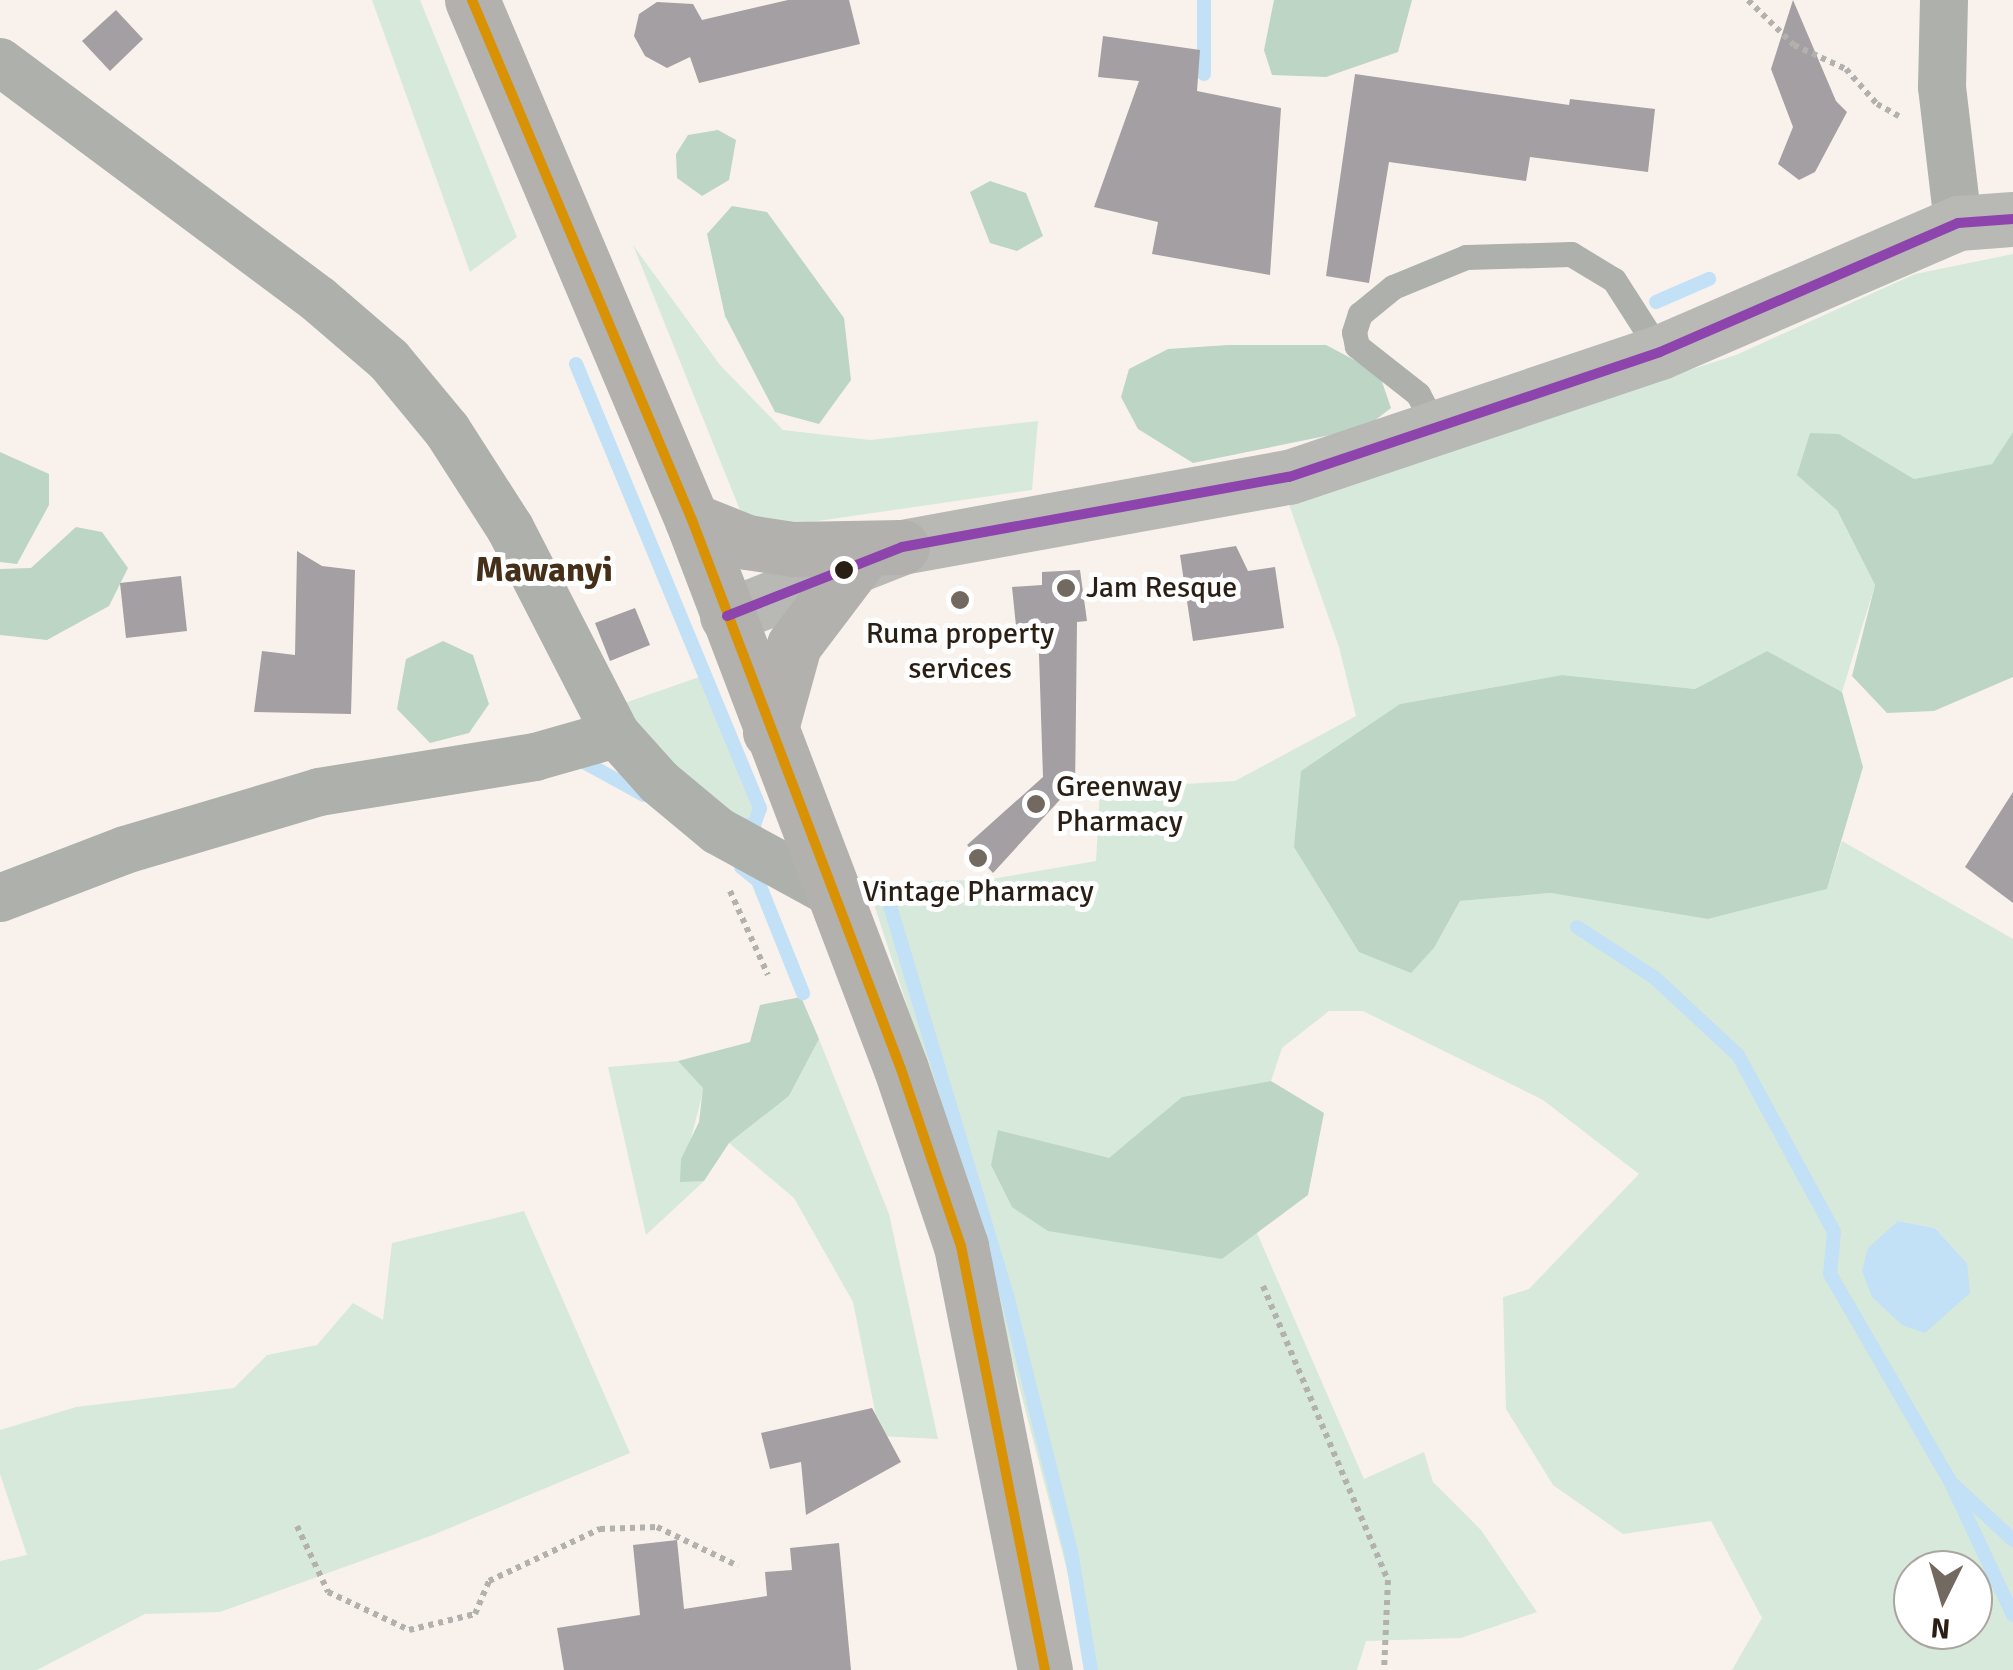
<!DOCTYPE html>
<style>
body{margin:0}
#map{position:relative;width:2013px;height:1670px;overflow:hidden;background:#f9f2ec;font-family:Signika,sans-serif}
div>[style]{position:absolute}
.green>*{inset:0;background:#d7e9db}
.forest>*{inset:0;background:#bcd5c4}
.water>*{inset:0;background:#c2e0f6}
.stream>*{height:14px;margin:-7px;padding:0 7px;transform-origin:7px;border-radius:7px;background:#c2e0f6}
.building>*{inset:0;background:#a39fa2}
.path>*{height:6px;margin-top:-3px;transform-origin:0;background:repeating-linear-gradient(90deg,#b2b1ae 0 5px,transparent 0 10px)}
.lane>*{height:25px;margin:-12.5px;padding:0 12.5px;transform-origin:12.5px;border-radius:12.5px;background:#adb0ab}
.street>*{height:48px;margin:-24px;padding:0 24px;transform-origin:24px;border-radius:24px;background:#adb0ab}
.secondary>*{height:55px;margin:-27.5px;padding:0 27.5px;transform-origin:27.5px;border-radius:27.5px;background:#b8b8b5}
.primary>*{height:55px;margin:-27.5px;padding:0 27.5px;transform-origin:27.5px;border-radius:27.5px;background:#b2b1ad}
.bus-1>*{height:10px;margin:-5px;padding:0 5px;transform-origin:5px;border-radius:5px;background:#d89203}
.bus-2>*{height:10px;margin:-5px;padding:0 5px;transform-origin:5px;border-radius:5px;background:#8e44ad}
.dots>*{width:28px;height:28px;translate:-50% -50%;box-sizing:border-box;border:5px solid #fff;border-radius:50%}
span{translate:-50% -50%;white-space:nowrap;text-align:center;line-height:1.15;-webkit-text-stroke:10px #fff;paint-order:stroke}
.poi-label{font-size:30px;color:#2a1f15}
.left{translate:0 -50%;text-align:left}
.quarter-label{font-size:35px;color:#462f19;font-weight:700}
.north{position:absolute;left:1893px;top:1550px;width:100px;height:100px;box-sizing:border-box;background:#fff;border:2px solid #aaa5a1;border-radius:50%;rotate:185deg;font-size:28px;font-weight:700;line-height:40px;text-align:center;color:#2a1f15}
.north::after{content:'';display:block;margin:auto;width:35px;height:45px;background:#726960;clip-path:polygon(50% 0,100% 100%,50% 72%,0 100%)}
</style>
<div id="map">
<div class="green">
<div style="clip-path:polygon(372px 0,420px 0,517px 237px,470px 272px)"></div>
<div style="clip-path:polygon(633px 245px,720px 365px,783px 430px,870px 440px,1038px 421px,1032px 490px,783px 526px,742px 515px)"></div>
<div style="clip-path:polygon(evenodd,2013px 254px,2013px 432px,1992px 464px,1914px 479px,1839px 434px,1837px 510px,1875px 585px,1842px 692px,1767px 651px,1695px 689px,1562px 675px,1400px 704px,1410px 973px,1434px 948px,1460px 901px,1550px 893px,1708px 919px,1827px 889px,1842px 841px,2013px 939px,2013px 1670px,1732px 1670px,1762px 1618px,1711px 1521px,1623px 1534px,1553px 1485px,1506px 1409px,1503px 1297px,1529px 1289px,1639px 1174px,1543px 1100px,1363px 1011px,1329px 1011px,1282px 1048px,1271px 1081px,1182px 1097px,1109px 1159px,999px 1130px,991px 1165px,1222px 1259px,1257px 1233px,1364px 1479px,1424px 1452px,1433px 1482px,1481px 1530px,1537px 1612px,1461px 1638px,1366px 1641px,1357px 1670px,1093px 1670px,972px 1205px,871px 895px,916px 881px,986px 880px,1096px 861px,1100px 789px,1235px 781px,1356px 716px,1339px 647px,1287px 499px,1736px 355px,1915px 274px,2013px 254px,1898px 1221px,1935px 1228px,1967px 1263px,1898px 1221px,2013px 254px,1913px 1570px,1973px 1570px,1973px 1630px,1913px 1630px,1913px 1570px)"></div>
<div style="clip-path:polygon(702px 676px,760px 813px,750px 823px,727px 821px,616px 706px)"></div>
<div style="clip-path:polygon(819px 1039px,889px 1214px,938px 1439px,880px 1436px,853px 1302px,794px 1198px,729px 1143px,789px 1096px)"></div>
<div style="clip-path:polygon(678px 1061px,704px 1088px,680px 1181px,704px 1181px,646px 1235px,608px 1067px)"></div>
<div style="clip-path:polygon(524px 1211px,630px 1453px,433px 1535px,220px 1612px,145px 1614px,37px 1670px,0 1670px,0 1561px,27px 1555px,0 1474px,0 1430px,76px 1407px,234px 1388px,267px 1355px,317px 1345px,353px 1303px,383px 1320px,392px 1243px)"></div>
</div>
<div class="forest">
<div style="clip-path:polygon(1274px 0,1412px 0,1398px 52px,1326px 77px,1272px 75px,1264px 50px)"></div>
<div style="clip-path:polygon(718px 130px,736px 140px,729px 180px,702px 196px,677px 178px,676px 154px,688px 135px)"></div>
<div style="clip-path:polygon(990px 181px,1026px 193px,1043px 236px,1017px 251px,990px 243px,970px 192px)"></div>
<div style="clip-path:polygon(732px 206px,767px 212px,844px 318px,851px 380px,819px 424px,775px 412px,725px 316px,707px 234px)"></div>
<div style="clip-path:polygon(1228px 345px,1326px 345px,1379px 373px,1391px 408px,1365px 428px,1193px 463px,1138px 429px,1121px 397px,1129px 369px,1168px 349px)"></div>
<div style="clip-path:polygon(2013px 432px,2013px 677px,1934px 711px,1887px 713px,1852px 676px,1875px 585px,1837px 510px,1797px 475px,1810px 433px,1839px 434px,1914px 479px,1992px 464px)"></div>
<div style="clip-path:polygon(0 452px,49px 474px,49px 505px,17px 564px,0 562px)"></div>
<div style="clip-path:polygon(76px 527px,102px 532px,128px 568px,109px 606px,47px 640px,0 635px,0 569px,31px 568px)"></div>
<div style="clip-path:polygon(443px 641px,473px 655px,489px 704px,469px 733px,430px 743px,397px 709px,406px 659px)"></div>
<div style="clip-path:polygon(1767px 651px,1842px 692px,1863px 767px,1827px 889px,1708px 919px,1550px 893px,1460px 901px,1434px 948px,1411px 973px,1359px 952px,1294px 847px,1301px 771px,1400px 704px,1562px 675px,1695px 689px)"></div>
<div style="clip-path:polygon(801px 997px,819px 1039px,789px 1096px,729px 1143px,704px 1181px,680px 1182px,681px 1159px,699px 1122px,703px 1088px,678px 1061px,750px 1042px,760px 1005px)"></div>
<div style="clip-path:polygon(1271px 1081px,1324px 1113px,1308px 1195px,1222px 1259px,1048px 1231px,1012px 1207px,991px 1165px,998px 1130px,1109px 1158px,1182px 1097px)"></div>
</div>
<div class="water">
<div style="clip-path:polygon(1898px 1221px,1935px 1228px,1967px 1263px,1970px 1293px,1925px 1333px,1902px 1325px,1872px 1297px,1862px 1271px,1868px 1248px)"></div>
</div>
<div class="stream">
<div style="left:1204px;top:0;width:74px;rotate:90deg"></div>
<div style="left:1656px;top:302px;width:58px;rotate:-23.5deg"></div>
<div style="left:576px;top:364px;width:481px;rotate:67.5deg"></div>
<div style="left:760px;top:808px;width:18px;rotate:109deg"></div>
<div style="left:754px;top:825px;width:15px;rotate:180deg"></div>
<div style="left:584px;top:762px;width:68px;rotate:28.8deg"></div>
<div style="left:741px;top:867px;width:22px;rotate:39deg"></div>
<div style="left:758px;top:881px;width:121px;rotate:68.1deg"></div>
<div style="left:888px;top:899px;width:418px;rotate:73.3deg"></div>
<div style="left:1008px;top:1299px;width:260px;rotate:76deg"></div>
<div style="left:1071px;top:1551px;width:121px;rotate:80.5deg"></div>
<div style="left:1577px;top:927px;width:93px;rotate:33.2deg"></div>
<div style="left:1655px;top:978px;width:113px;rotate:42.9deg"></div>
<div style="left:1738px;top:1055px;width:201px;rotate:61.5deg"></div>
<div style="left:1834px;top:1232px;width:42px;rotate:95.4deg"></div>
<div style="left:1830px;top:1274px;width:239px;rotate:59.9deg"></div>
<div style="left:1950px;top:1481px;width:148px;rotate:64.8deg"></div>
<div style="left:1955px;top:1486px;width:79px;rotate:43deg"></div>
</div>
<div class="building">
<div style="clip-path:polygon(788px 0,849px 0,860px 44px,699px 83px,690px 57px,667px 68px,645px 56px,634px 36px,639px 14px,657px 2px,693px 4px,702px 20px)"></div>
<div style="clip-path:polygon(1793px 0,1836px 101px,1847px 112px,1815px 172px,1799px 180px,1778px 164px,1793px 127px,1771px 69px)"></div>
<div style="clip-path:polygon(116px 10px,143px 39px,110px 71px,82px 41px)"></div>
<div style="clip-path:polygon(1103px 36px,1200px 50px,1197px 91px,1281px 108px,1270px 275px,1152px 254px,1158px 222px,1094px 207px,1139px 81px,1098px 77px)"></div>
<div style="clip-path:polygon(1355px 74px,1569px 105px,1570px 99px,1655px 109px,1648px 172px,1530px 157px,1526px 181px,1389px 162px,1369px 283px,1326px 276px)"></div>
<div style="clip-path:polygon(1236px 546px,1248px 571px,1275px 567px,1284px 628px,1193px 641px,1180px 555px)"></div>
<div style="clip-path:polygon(297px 551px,322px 566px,355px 570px,351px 714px,254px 712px,262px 651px,295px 655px)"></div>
<div style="clip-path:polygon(1080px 570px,1087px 621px,1077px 622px,1075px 792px,1067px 792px,993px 873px,967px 845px,1043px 777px,1038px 624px,1016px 626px,1012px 587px,1042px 585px,1042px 572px)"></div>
<div style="clip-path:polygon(181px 576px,187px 631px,126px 638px,120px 583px)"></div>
<div style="clip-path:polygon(635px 608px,650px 645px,610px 661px,595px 623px)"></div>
<div style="clip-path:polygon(2013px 792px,2013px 903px,1965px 867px)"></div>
<div style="clip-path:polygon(872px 1408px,901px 1462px,806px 1515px,801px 1462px,770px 1469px,761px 1433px)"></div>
<div style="clip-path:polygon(677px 1540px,684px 1609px,767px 1596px,765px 1572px,792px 1570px,790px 1548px,839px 1543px,851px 1670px,564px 1670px,557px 1628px,640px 1615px,633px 1545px)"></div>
</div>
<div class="path">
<div style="left:1748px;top:0;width:64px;rotate:44.4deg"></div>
<div style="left:1794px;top:45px;width:57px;rotate:24.8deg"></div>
<div style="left:1846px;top:69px;width:47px;rotate:48.5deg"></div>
<div style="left:1877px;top:104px;width:25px;rotate:29deg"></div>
<div style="left:730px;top:891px;width:92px;rotate:65.7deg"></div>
<div style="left:1263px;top:1286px;width:319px;rotate:67deg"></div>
<div style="left:1388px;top:1580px;width:90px;rotate:92.5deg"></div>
<div style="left:297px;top:1526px;width:73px;rotate:64.8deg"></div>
<div style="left:328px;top:1592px;width:89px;rotate:25.1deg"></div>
<div style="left:409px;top:1630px;width:68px;rotate:-13.6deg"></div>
<div style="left:475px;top:1614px;width:36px;rotate:-67deg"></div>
<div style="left:489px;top:1581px;width:123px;rotate:-25.1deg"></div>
<div style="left:600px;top:1529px;width:57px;rotate:-2deg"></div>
<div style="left:657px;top:1527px;width:90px;rotate:25.7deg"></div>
</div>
<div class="lane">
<div style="left:1436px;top:428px;width:38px;rotate:-118deg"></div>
<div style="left:1418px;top:394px;width:78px;rotate:-141.8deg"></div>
<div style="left:1357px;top:346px;width:14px;rotate:-102deg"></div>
<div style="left:1354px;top:332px;width:19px;rotate:-72deg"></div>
<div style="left:1360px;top:314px;width:43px;rotate:-39.3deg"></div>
<div style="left:1393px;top:287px;width:79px;rotate:-22.3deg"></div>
<div style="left:1466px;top:257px;width:105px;rotate:-1.6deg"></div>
<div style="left:1571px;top:254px;width:50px;rotate:31.2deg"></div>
<div style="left:1614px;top:280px;width:85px;rotate:57.4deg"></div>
</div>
<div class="street">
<div style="left:1944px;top:0;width:87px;rotate:91.3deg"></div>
<div style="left:1942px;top:87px;width:137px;rotate:83.3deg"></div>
<div style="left:0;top:62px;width:397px;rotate:36.7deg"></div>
<div style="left:318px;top:299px;width:94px;rotate:40.7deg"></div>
<div style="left:389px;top:360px;width:91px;rotate:50.4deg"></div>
<div style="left:447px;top:430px;width:117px;rotate:57.3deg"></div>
<div style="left:510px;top:528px;width:232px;rotate:62.8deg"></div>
<div style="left:0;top:898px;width:134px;rotate:-21deg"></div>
<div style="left:125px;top:850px;width:202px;rotate:-16.6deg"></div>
<div style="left:319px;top:792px;width:219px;rotate:-9.2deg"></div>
<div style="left:535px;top:757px;width:84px;rotate:-15.9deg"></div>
<div style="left:616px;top:734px;width:64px;rotate:48.1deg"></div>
<div style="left:659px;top:782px;width:77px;rotate:39.7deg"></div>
<div style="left:718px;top:831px;width:136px;rotate:28.6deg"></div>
</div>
<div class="secondary">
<div style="left:727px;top:616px;width:188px;rotate:-21.5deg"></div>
<div style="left:902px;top:547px;width:393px;rotate:-10.3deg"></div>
<div style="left:1289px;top:477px;width:391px;rotate:-18.6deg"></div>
<div style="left:1660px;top:352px;width:325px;rotate:-23.4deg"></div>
<div style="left:1958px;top:223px;width:55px;rotate:-4.2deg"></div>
</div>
<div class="primary">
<div style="left:472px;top:0;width:565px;rotate:67.07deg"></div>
<div style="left:692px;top:520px;width:587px;rotate:69.16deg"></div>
<div style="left:901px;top:1069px;width:187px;rotate:71.3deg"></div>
<div style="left:961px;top:1246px;width:432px;rotate:78.8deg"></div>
<div style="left:692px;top:520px;width:59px;rotate:21.8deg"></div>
<div style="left:747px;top:542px;width:47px;rotate:8.7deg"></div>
<div style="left:793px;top:549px;width:109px;rotate:-1.1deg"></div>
<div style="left:770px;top:732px;width:90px;rotate:-74.6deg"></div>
<div style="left:794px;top:645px;width:108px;rotate:-52.9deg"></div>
</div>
<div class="bus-1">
<div style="left:472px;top:0;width:565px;rotate:67.07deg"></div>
<div style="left:692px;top:520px;width:587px;rotate:69.16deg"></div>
<div style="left:901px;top:1069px;width:187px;rotate:71.3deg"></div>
<div style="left:961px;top:1246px;width:432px;rotate:78.8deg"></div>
</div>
<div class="bus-2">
<div style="left:727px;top:616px;width:188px;rotate:-21.5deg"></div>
<div style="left:902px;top:547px;width:393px;rotate:-10.3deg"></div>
<div style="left:1289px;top:477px;width:391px;rotate:-18.6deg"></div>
<div style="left:1660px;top:352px;width:325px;rotate:-23.4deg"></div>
<div style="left:1958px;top:223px;width:55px;rotate:-4.2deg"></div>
</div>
<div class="dots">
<div style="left:844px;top:570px;background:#2a1f15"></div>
<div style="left:1066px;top:588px;background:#726960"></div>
<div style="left:960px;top:600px;background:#726960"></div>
<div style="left:1036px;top:804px;background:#726960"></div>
<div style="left:978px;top:858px;background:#726960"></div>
</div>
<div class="poi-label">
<span class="left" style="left:1086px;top:588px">Jam Resque</span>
<span style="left:960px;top:651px">Ruma property<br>services</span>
<span class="left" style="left:1056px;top:804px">Greenway<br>Pharmacy</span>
<span style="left:978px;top:892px">Vintage Pharmacy</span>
</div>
<div class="quarter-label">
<span style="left:544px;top:570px">Mawanyi</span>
</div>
<div class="north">N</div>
</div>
